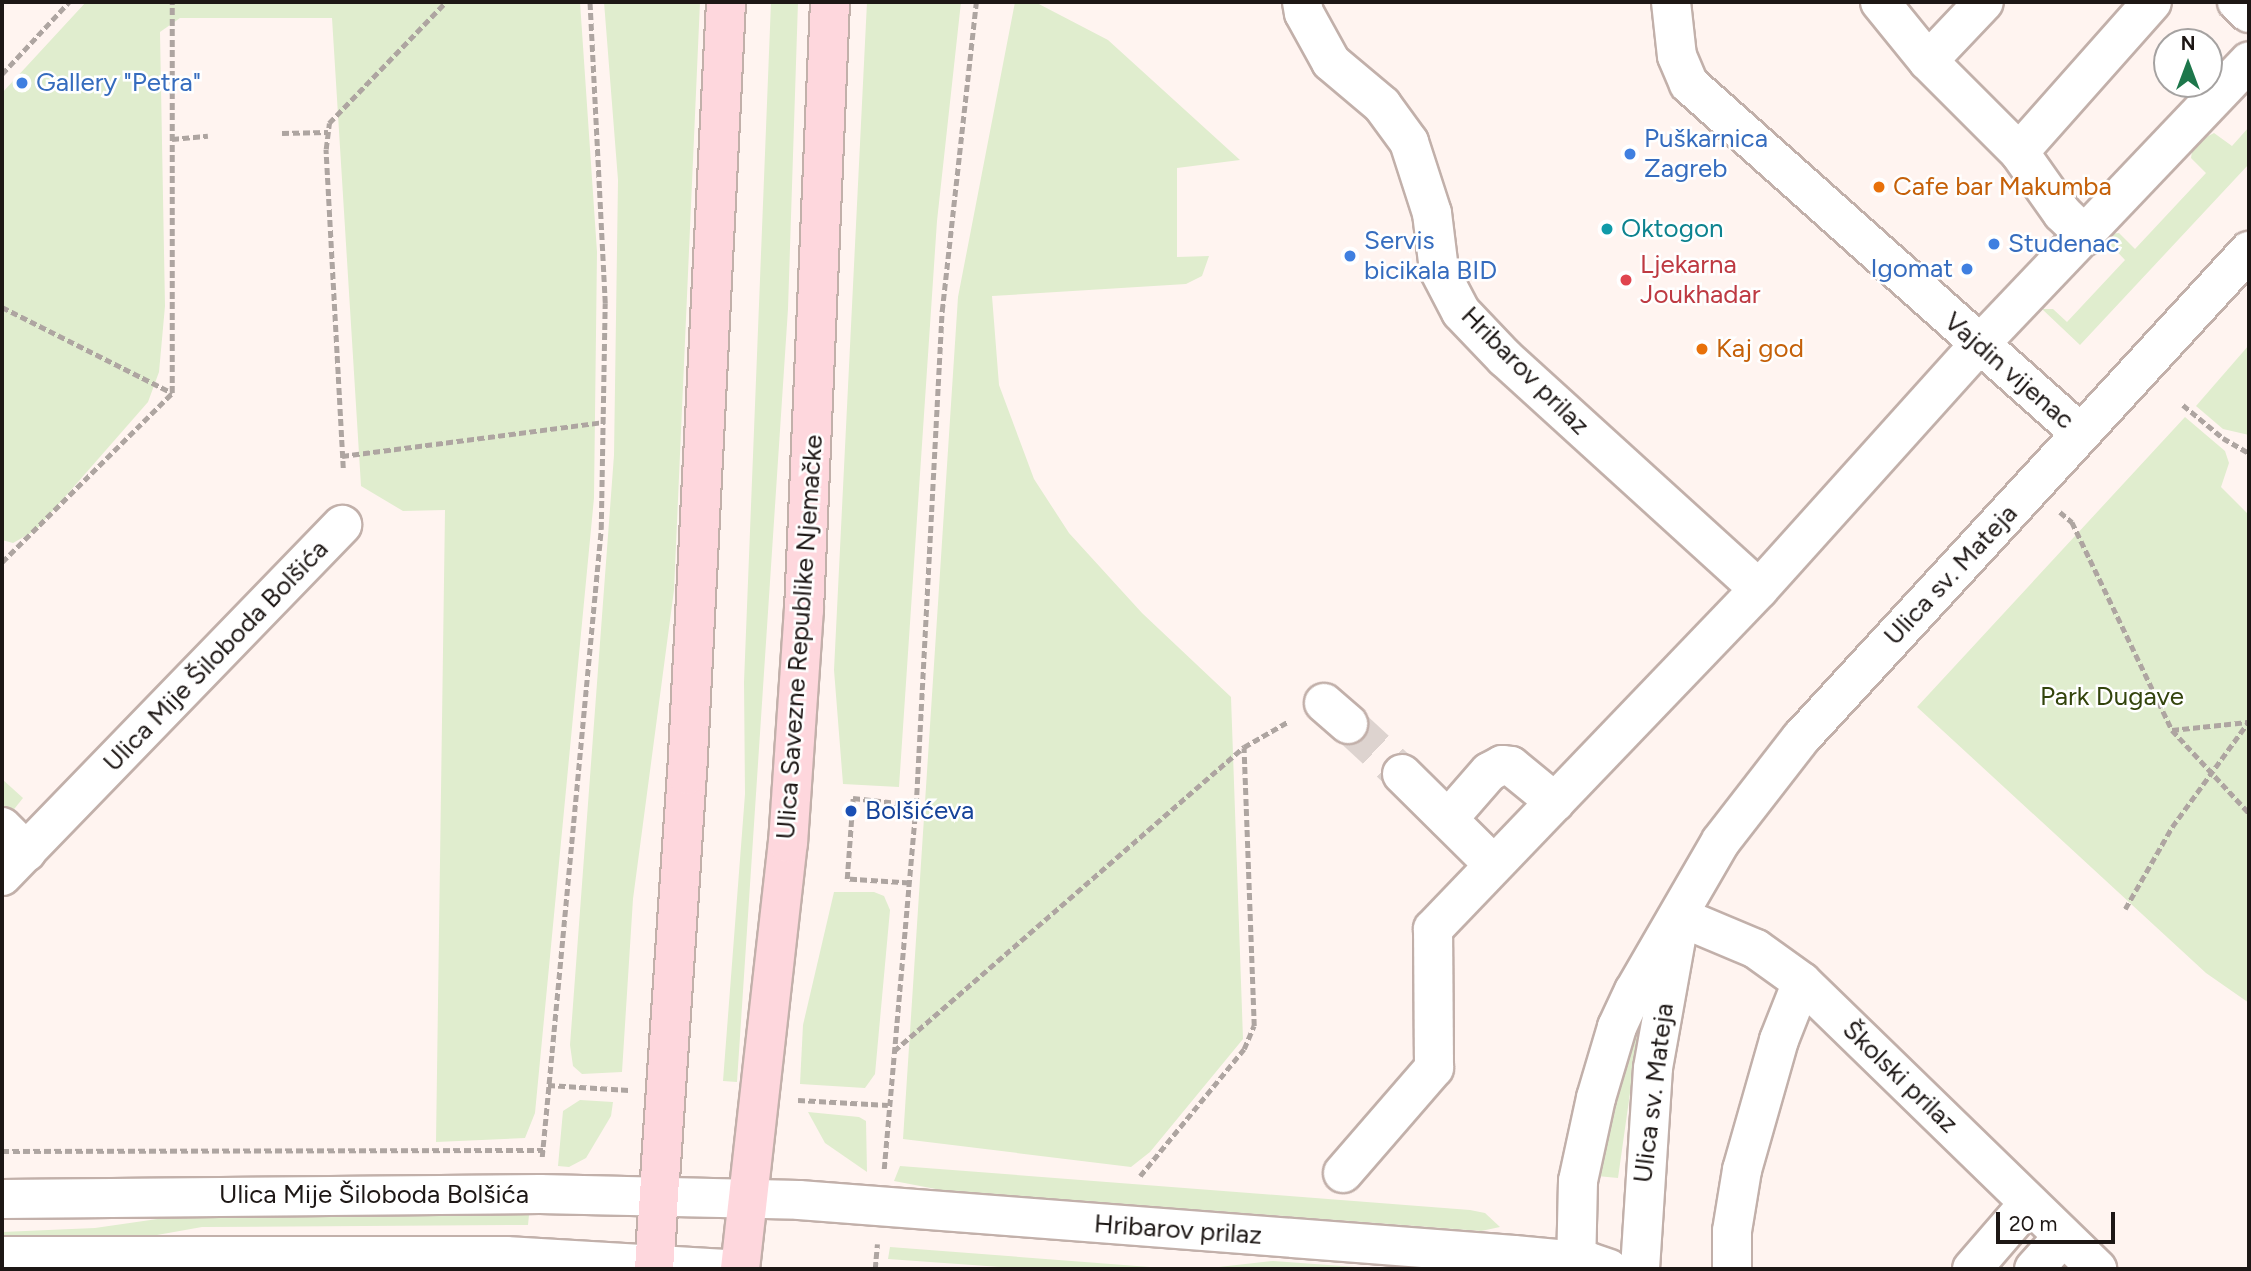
<!DOCTYPE html>
<meta charset="utf-8">
<style>
body{margin:0}
#map{position:relative;width:2251px;height:1271px;overflow:hidden;background:#fff4f0;font-family:Figtree,sans-serif}
div>[style]{position:absolute}
.green>*{inset:0;background:#e0edce}
.minor-tunnel>*{height:38px;margin-top:-19px;transform-origin:0;background:repeating-linear-gradient(90deg,#ddd3cf 0 38px,transparent 0 57px)}
.path>*{height:4.5px;margin-top:-2.25px;transform-origin:0;background:repeating-linear-gradient(90deg,#aea5a1 0 7px,transparent 0 10.5px)}
.roads{filter:drop-shadow(2px 0 #c2b0aa) drop-shadow(-2px 0 #c2b0aa) drop-shadow(0 2px #c2b0aa) drop-shadow(0 -2px #c2b0aa)}
.minor>*{height:38px;margin:-19px;padding:0 19px;transform-origin:19px;border-radius:19px;background:#fff}
.major>*{height:38px;margin:-19px;padding:0 19px;transform-origin:19px;border-radius:19px;background:#fed7dd}
.dots>*{width:19px;height:19px;translate:-50% -50%;box-sizing:border-box;border:4px solid #fff;border-radius:50%}
span{translate:-50% -50%;white-space:nowrap;text-align:center;line-height:1.15;-webkit-text-stroke:5px #fff;paint-order:stroke}
.shop-label{font-size:26px;color:#366cbe}
.left{translate:0 -50%;text-align:left}
.right{translate:-100% -50%;text-align:right}
.food-label{font-size:26px;color:#c56008}
.culture-label{font-size:26px;color:#0d838f}
.health-label{font-size:26px;color:#be3a42}
.street-label{font-size:26px;color:#1d1715}
.park-label{font-size:26px;color:#33440c}
.transit-label{font-size:26px;color:#164399}
.frame{position:absolute;inset:0;border:4px solid #1d1715;pointer-events:none}
.north{position:absolute;left:2153px;top:28px;width:70px;height:70px;box-sizing:border-box;background:#fff;border:2px solid #a5a2a1;border-radius:50%;rotate:0deg;font-size:19px;font-weight:700;line-height:28px;text-align:center;color:#1d1715}
.north::after{content:'';display:block;margin:auto;width:24px;height:32px;background:#1d774b;clip-path:polygon(50% 0,100% 100%,50% 72%,0 100%)}
.scale{position:absolute;left:1996px;top:1212px;width:119px;height:32px;box-sizing:border-box;border:4px solid #1d1715;border-top:0;padding-left:9px;font-size:21px;line-height:24px;white-space:nowrap;color:#1d1715;-webkit-text-stroke:5px #fff;paint-order:stroke}
</style>
<div id="map">
<div class="green">
<div style="clip-path:polygon(86px 2px,580px 2px,597px 252px,594px 498px,535px 1113px,525px 1138px,436px 1142px,445px 510px,403px 511px,361px 486px,332px 18px,180px 18px,160px 32px,165px 306px,159px 372px,148px 402px,36px 530px,13px 543px,2px 540px,2px 93px)"></div>
<div style="clip-path:polygon(604px 2px,700px 2px,674px 590px,633px 899px,622px 1072px,582px 1074px,573px 1066px,570px 1045px,614px 455px,618px 180px)"></div>
<div style="clip-path:polygon(771px 2px,798px 2px,788px 309px,737px 1082px,723px 1081px,745px 794px,744px 682px)"></div>
<div style="clip-path:polygon(867px 2px,961px 2px,937px 221px,899px 787px,843px 784px,834px 670px)"></div>
<div style="clip-path:polygon(1015px 2px,1035px 2px,1108px 40px,1240px 160px,1177px 168px,1177px 257px,1209px 256px,1202px 276px,1186px 284px,992px 296px,999px 385px,1034px 479px,1069px 533px,1142px 613px,1231px 697px,1243px 1039px,1150px 1152px,1131px 1167px,903px 1139px,958px 297px)"></div>
<div style="clip-path:polygon(2249px 127px,2249px 164px,2080px 345px,2042px 309px,2053px 309px,2067px 322px,2125px 260px,2108px 242px,2109px 234px,2119px 233px,2135px 249px,2206px 173px,2191px 158px,2193px 144px,2214px 133px,2232px 146px)"></div>
<div style="clip-path:polygon(2249px 345px,2249px 435px,2223px 429px,2196px 406px)"></div>
<div style="clip-path:polygon(2185px 417px,2225px 451px,2229px 463px,2221px 487px,2249px 515px,2249px 1003px,2206px 973px,1917px 707px)"></div>
<div style="clip-path:polygon(2px 779px,23px 798px,11px 813px,2px 805px)"></div>
<div style="clip-path:polygon(834px 892px,874px 892px,884px 896px,890px 910px,875px 1074px,865px 1088px,800px 1084px,803px 1025px)"></div>
<div style="clip-path:polygon(1659px 960px,1631px 1086px,1618px 1178px,1597px 1176px,1614px 1099px)"></div>
<div style="clip-path:polygon(580px 1100px,613px 1102px,611px 1116px,586px 1158px,569px 1167px,558px 1166px,563px 1111px)"></div>
<div style="clip-path:polygon(808px 1112px,859px 1117px,866px 1121px,867px 1172px,825px 1143px)"></div>
<div style="clip-path:polygon(900px 1166px,1470px 1210px,1485px 1213px,1500px 1227px,1481px 1231px,941px 1190px,894px 1181px)"></div>
<div style="clip-path:polygon(185px 1215px,215px 1214px,529px 1215px,528px 1225px,202px 1227px,101px 1245px,2px 1246px,2px 1232px,95px 1228px)"></div>
<div style="clip-path:polygon(890px 1247px,1176px 1269px,1027px 1269px,888px 1259px)"></div>
<div style="clip-path:polygon(1273px 1261px,1384px 1269px,1201px 1269px)"></div>
</div>
<div class="minor-tunnel">
<div style="left:1348px;top:724px;width:74px;rotate:42.8deg"></div>
</div>
<div class="path">
<div style="left:2px;top:74px;width:98px;rotate:-47.1deg"></div>
<div style="left:282px;top:133px;width:46px;rotate:-1.2deg"></div>
<div style="left:172px;top:139px;width:36px;rotate:-5deg"></div>
<div style="left:2px;top:307px;width:191px;rotate:26.8deg"></div>
<div style="left:2183px;top:405px;width:52px;rotate:39.5deg"></div>
<div style="left:2223px;top:438px;width:30px;rotate:30deg"></div>
<div style="left:342px;top:456px;width:265px;rotate:-7.4deg"></div>
<div style="left:343px;top:468px;width:319px;rotate:-93.1deg"></div>
<div style="left:326px;top:149px;width:26px;rotate:-83deg"></div>
<div style="left:329px;top:123px;width:168px;rotate:-46deg"></div>
<div style="left:2060px;top:512px;width:16px;rotate:40deg"></div>
<div style="left:2072px;top:522px;width:231px;rotate:64.3deg"></div>
<div style="left:2172px;top:730px;width:113px;rotate:47.1deg"></div>
<div style="left:2px;top:562px;width:240px;rotate:-44.8deg"></div>
<div style="left:172px;top:393px;width:391px;rotate:-90deg"></div>
<div style="left:2172px;top:730px;width:76px;rotate:-6deg"></div>
<div style="left:909px;top:883px;width:62px;rotate:-176.3deg"></div>
<div style="left:847px;top:879px;width:81px;rotate:-85.8deg"></div>
<div style="left:853px;top:798px;width:63px;rotate:6.3deg"></div>
<div style="left:2125px;top:909px;width:95px;rotate:-60.2deg"></div>
<div style="left:2172px;top:827px;width:131px;rotate:-54deg"></div>
<div style="left:894px;top:1051px;width:464px;rotate:-41deg"></div>
<div style="left:1244px;top:747px;width:52px;rotate:-30deg"></div>
<div style="left:548px;top:1085px;width:81px;rotate:3.5deg"></div>
<div style="left:798px;top:1100px;width:90px;rotate:3.2deg"></div>
<div style="left:2px;top:1151px;width:541px;rotate:-0.11deg"></div>
<div style="left:542px;top:1157px;width:631px;rotate:-84.63deg"></div>
<div style="left:601px;top:529px;width:226px;rotate:-89deg"></div>
<div style="left:605px;top:303px;width:301px;rotate:-92.9deg"></div>
<div style="left:884px;top:1169px;width:365px;rotate:-85deg"></div>
<div style="left:916px;top:805px;width:495px;rotate:-87deg"></div>
<div style="left:942px;top:311px;width:311px;rotate:-83.7deg"></div>
<div style="left:1140px;top:1176px;width:164px;rotate:-50.7deg"></div>
<div style="left:1244px;top:1049px;width:25px;rotate:-67deg"></div>
<div style="left:1254px;top:1026px;width:278px;rotate:-92.1deg"></div>
<div style="left:875px;top:1269px;width:25px;rotate:-85deg"></div>
</div>
<div class="roads">
<div class="minor">
<div style="left:1302px;top:2px;width:11px;rotate:80deg"></div>
<div style="left:1304px;top:13px;width:56px;rotate:61.1deg"></div>
<div style="left:1331px;top:62px;width:67px;rotate:40.1deg"></div>
<div style="left:1382px;top:105px;width:46px;rotate:53.9deg"></div>
<div style="left:1409px;top:142px;width:75px;rotate:72.1deg"></div>
<div style="left:1432px;top:213px;width:57px;rotate:83deg"></div>
<div style="left:1439px;top:270px;width:47px;rotate:62.4deg"></div>
<div style="left:1461px;top:312px;width:64px;rotate:46.3deg"></div>
<div style="left:1505px;top:358px;width:343px;rotate:42.3deg"></div>
<div style="left:1671px;top:2px;width:54px;rotate:83.7deg"></div>
<div style="left:1677px;top:56px;width:30px;rotate:67deg"></div>
<div style="left:1689px;top:84px;width:524px;rotate:41.75deg"></div>
<div style="left:1880px;top:2px;width:76px;rotate:50.9deg"></div>
<div style="left:1928px;top:61px;width:129px;rotate:45deg"></div>
<div style="left:2019px;top:152px;width:75px;rotate:54.8deg"></div>
<div style="left:2062px;top:213px;width:33px;rotate:44deg"></div>
<div style="left:2237px;top:2px;width:16px;rotate:43deg"></div>
<div style="left:1928px;top:61px;width:81px;rotate:-46.5deg"></div>
<div style="left:2019px;top:152px;width:200px;rotate:-48.4deg"></div>
<div style="left:1324px;top:703px;width:32px;rotate:41deg"></div>
<div style="left:1402px;top:774px;width:129px;rotate:44.7deg"></div>
<div style="left:1448px;top:819px;width:62px;rotate:-48.9deg"></div>
<div style="left:1489px;top:772px;width:15px;rotate:-28deg"></div>
<div style="left:1502px;top:765px;width:9px;rotate:6deg"></div>
<div style="left:1511px;top:766px;width:57px;rotate:39.3deg"></div>
<div style="left:2px;top:827px;width:35px;rotate:45deg"></div>
<div style="left:2px;top:876px;width:489px;rotate:-45.9deg"></div>
<div style="left:1680px;top:917px;width:82px;rotate:22.8deg"></div>
<div style="left:1756px;top:949px;width:57px;rotate:35.7deg"></div>
<div style="left:1802px;top:982px;width:412px;rotate:44.2deg"></div>
<div style="left:1343px;top:1173px;width:139px;rotate:-49.1deg"></div>
<div style="left:1434px;top:1068px;width:139px;rotate:-90.4deg"></div>
<div style="left:1433px;top:929px;width:471px;rotate:-46.2deg"></div>
<div style="left:1759px;top:589px;width:327px;rotate:-48deg"></div>
<div style="left:1978px;top:346px;width:393px;rotate:-46.4deg"></div>
<div style="left:2px;top:1199px;width:538px;rotate:-0.53deg"></div>
<div style="left:540px;top:1194px;width:259px;rotate:1.3deg"></div>
<div style="left:799px;top:1200px;width:717px;rotate:4.4deg"></div>
<div style="left:1514px;top:1255px;width:75px;rotate:5.3deg"></div>
<div style="left:1589px;top:1262px;width:21px;rotate:19deg"></div>
<div style="left:2px;top:1256px;width:504px"></div>
<div style="left:506px;top:1256px;width:220px;rotate:3.4deg"></div>
<div style="left:1576px;top:1269px;width:88px;rotate:-88.7deg"></div>
<div style="left:1578px;top:1181px;width:85px;rotate:-77.8deg"></div>
<div style="left:1596px;top:1098px;width:74px;rotate:-73.5deg"></div>
<div style="left:1617px;top:1027px;width:40px;rotate:-65deg"></div>
<div style="left:1634px;top:991px;width:173px;rotate:-59.9deg"></div>
<div style="left:1721px;top:841px;width:130px;rotate:-52.2deg"></div>
<div style="left:1801px;top:738px;width:662px;rotate:-47.39deg"></div>
<div style="left:1640px;top:1269px;width:201px;rotate:-86.3deg"></div>
<div style="left:1653px;top:1068px;width:137px;rotate:-79.9deg"></div>
<div style="left:1732px;top:1269px;width:38px;rotate:-90deg"></div>
<div style="left:1732px;top:1231px;width:62px;rotate:-80.7deg"></div>
<div style="left:1742px;top:1170px;width:135px;rotate:-74.1deg"></div>
<div style="left:1779px;top:1040px;width:62px;rotate:-68.4deg"></div>
<div style="left:1972px;top:1269px;width:87px;rotate:-49.2deg"></div>
<div style="left:2034px;top:1269px;width:42px;rotate:-47.9deg"></div>
</div>
<div class="major">
<div style="left:654px;top:1269px;width:495px;rotate:-86.2deg"></div>
<div style="left:687px;top:775px;width:774px;rotate:-87.11deg"></div>
<div style="left:740px;top:1269px;width:429px;rotate:-83.6deg"></div>
<div style="left:788px;top:843px;width:234px;rotate:-86.1deg"></div>
<div style="left:804px;top:610px;width:609px;rotate:-87.55deg"></div>
</div>
</div>
<div class="dots">
<div style="left:22px;top:83px;background:#3f7fe0"></div>
<div style="left:1630px;top:154px;background:#3f7fe0"></div>
<div style="left:1879px;top:187px;background:#e8710a"></div>
<div style="left:1607px;top:229px;background:#0f9aa8"></div>
<div style="left:1994px;top:244px;background:#3f7fe0"></div>
<div style="left:1350px;top:256px;background:#3f7fe0"></div>
<div style="left:1967px;top:269px;background:#3f7fe0"></div>
<div style="left:1626px;top:280px;background:#e0444e"></div>
<div style="left:1702px;top:349px;background:#e8710a"></div>
<div style="left:851px;top:811px;background:#1a4fb4"></div>
</div>
<div class="shop-label">
<span class="left" style="left:36px;top:83px">Gallery "Petra"</span>
<span class="left" style="left:1644px;top:154px">Puškarnica<br>Zagreb</span>
<span class="left" style="left:1364px;top:256px">Servis<br>bicikala BID</span>
<span class="left" style="left:2008px;top:244px">Studenac</span>
<span class="right" style="left:1953px;top:269px">Igomat</span>
</div>
<div class="food-label">
<span class="left" style="left:1893px;top:187px">Cafe bar Makumba</span>
<span class="left" style="left:1716px;top:349px">Kaj god</span>
</div>
<div class="culture-label">
<span class="left" style="left:1621px;top:229px">Oktogon</span>
</div>
<div class="health-label">
<span class="left" style="left:1640px;top:280px">Ljekarna<br>Joukhadar</span>
</div>
<div class="street-label">
<span style="left:1525px;top:371px;rotate:45deg">Hribarov prilaz</span>
<span style="left:2009px;top:371px;rotate:41deg">Vajdin vijenac</span>
<span style="left:1951px;top:575px;rotate:-47deg">Ulica sv. Mateja</span>
<span style="left:800px;top:637px;rotate:-86deg">Ulica Savezne Republike Njemačke</span>
<span style="left:216px;top:656px;rotate:-46deg">Ulica Mije Šiloboda Bolšića</span>
<span style="left:1900px;top:1077px;rotate:44deg">Školski prilaz</span>
<span style="left:1654px;top:1093px;rotate:-83deg">Ulica sv. Mateja</span>
<span style="left:374px;top:1195px">Ulica Mije Šiloboda Bolšića</span>
<span style="left:1178px;top:1230px;rotate:4deg">Hribarov prilaz</span>
</div>
<div class="park-label">
<span style="left:2112px;top:697px">Park Dugave</span>
</div>
<div class="transit-label">
<span class="left" style="left:865px;top:811px">Bolšićeva</span>
</div>
<div class="frame"></div>
<div class="north">N</div>
<div class="scale">20 m</div>
</div>
